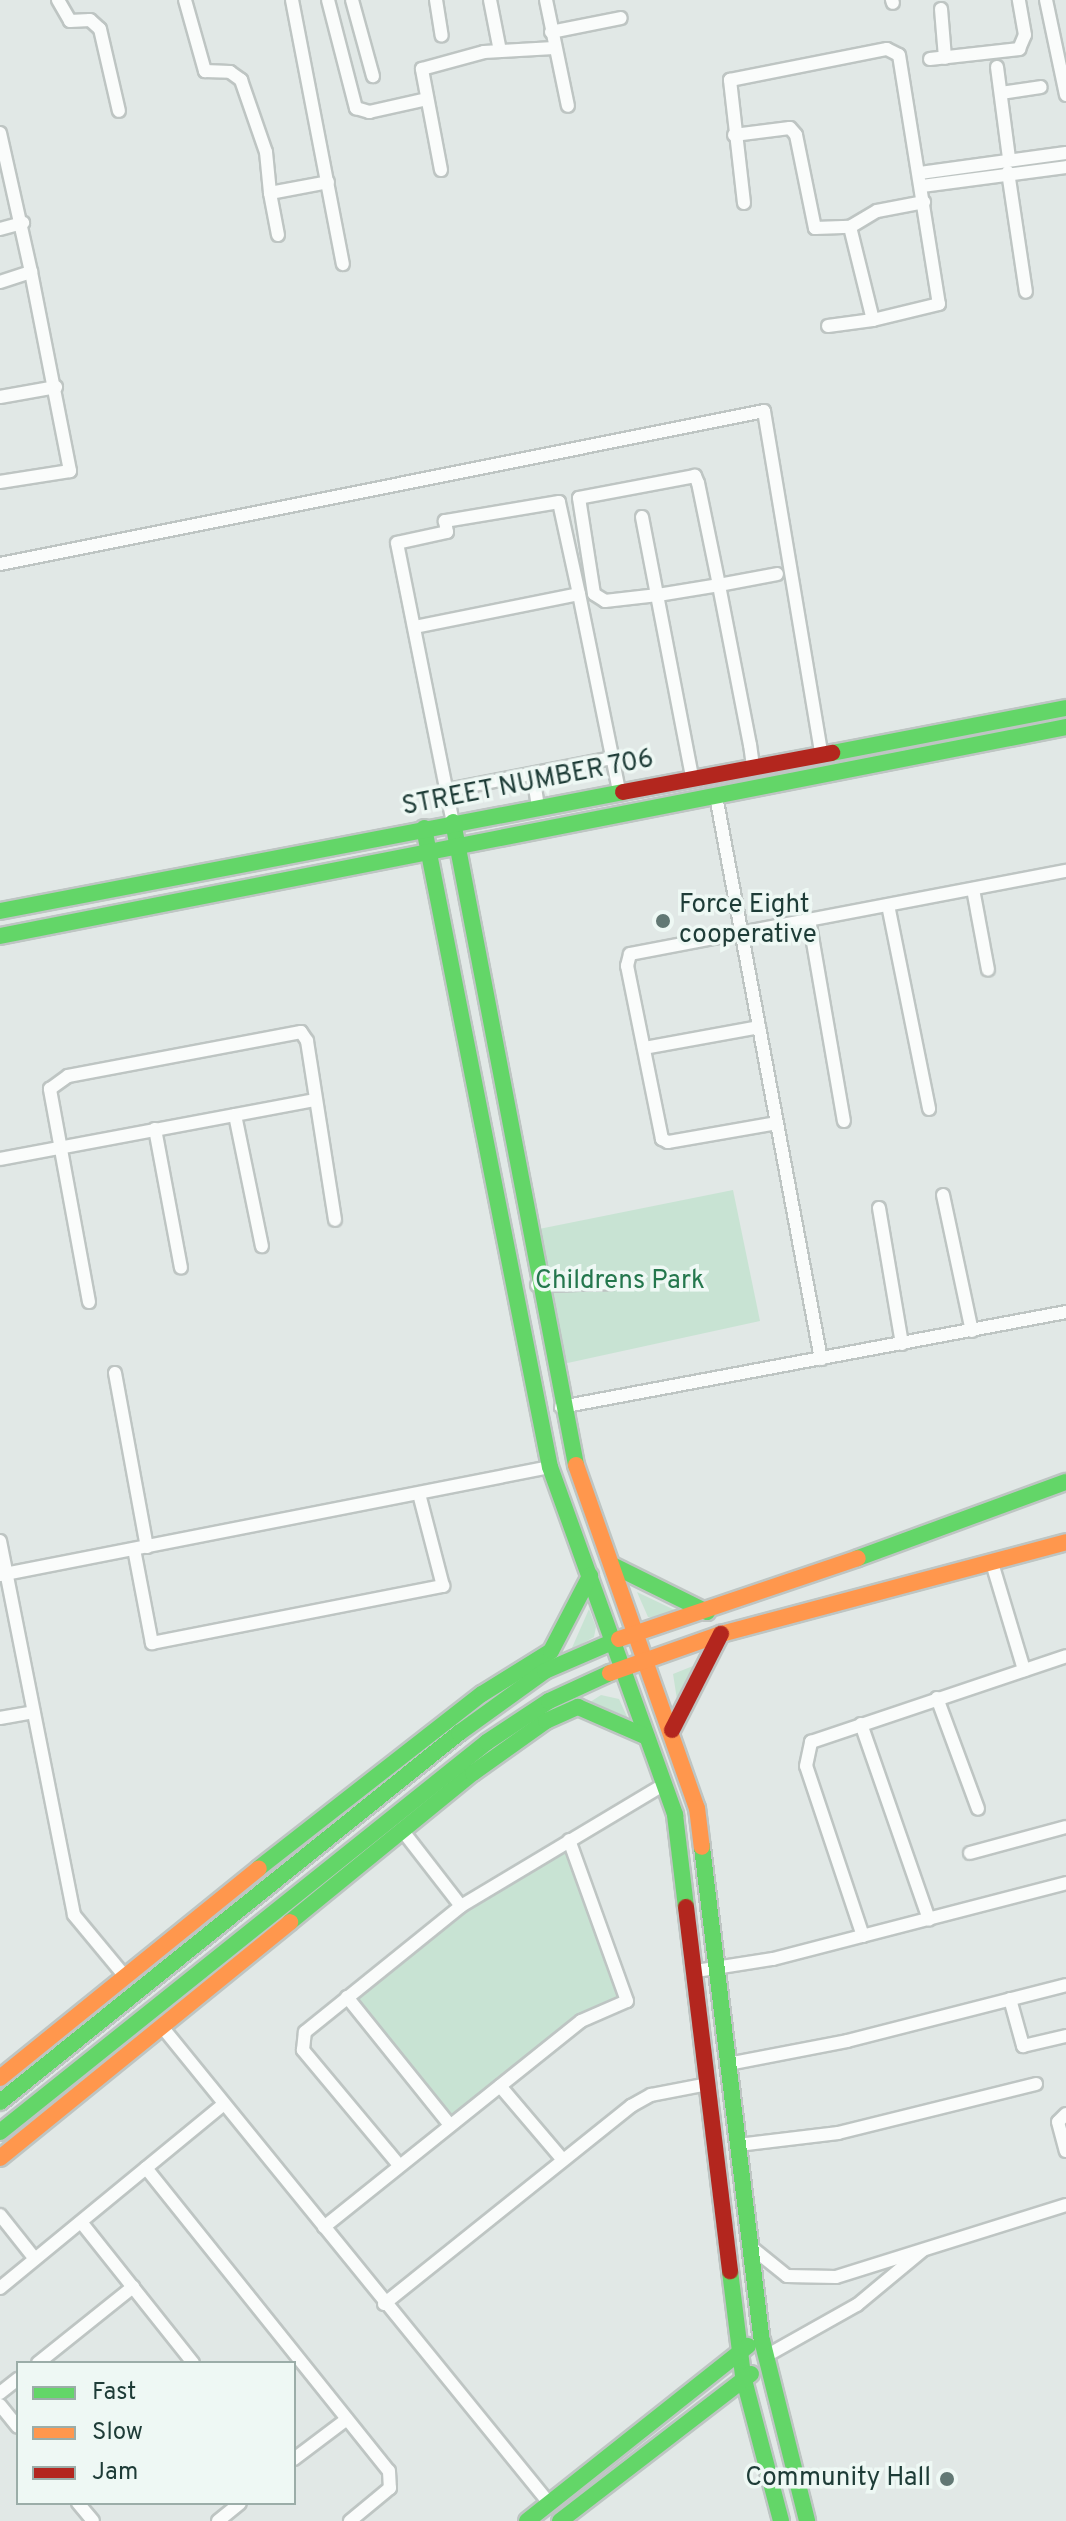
<!DOCTYPE html>
<style>
body{margin:0}
#map{position:relative;width:1066px;height:2521px;overflow:hidden;background:#e1e8e6;font-family:Overpass,sans-serif}
div>[style]{position:absolute}
.green>*{inset:0;background:#c8e3d3}
.roads{filter:drop-shadow(2px 0 #bec5c3) drop-shadow(-2px 0 #bec5c3) drop-shadow(0 2px #bec5c3) drop-shadow(0 -2px #bec5c3)}
.street>*{height:12px;margin:-6px;padding:0 6px;transform-origin:6px;border-radius:6px;background:#fafcfb}
.fast>*{height:16px;margin:-8px;padding:0 8px;transform-origin:8px;border-radius:8px;background:#63d668}
.slow>*{height:16px;margin:-8px;padding:0 8px;transform-origin:8px;border-radius:8px;background:#ff974d}
.jam>*{height:16px;margin:-8px;padding:0 8px;transform-origin:8px;border-radius:8px;background:#b3261e}
.dots>*{width:22px;height:22px;translate:-50% -50%;box-sizing:border-box;border:4px solid #eef8f4;border-radius:50%}
span{translate:-50% -50%;white-space:nowrap;text-align:center;line-height:1.15;-webkit-text-stroke:7px #eef8f4;paint-order:stroke}
.street-label{font-size:26px;color:#1e3c37}
.poi-label{font-size:26px;color:#1e3c37}
.left{translate:0 -50%;text-align:left}
.right{translate:-100% -50%;text-align:right}
.park-label{font-size:26px;color:#24774d}
.legend{position:absolute;left:16px;top:2361px;width:280px;height:144px;box-sizing:border-box;background:#eef8f4;border:2px solid #9bada8;margin:0;padding:10px 14px;list-style:none;font-size:24px;color:#1e3c37}
.legend li{display:flex;align-items:center;gap:16px;height:40px}
.legend b{width:40px;border:2px solid #9bada8}
</style>
<div id="map">
<div class="green">
<div style="clip-path:polygon(733px 1190px,760px 1321px,563px 1364px,539px 1229px)"></div>
<div style="clip-path:polygon(637px 1592px,681px 1613px,658px 1619px,648px 1617px)"></div>
<div style="clip-path:polygon(589px 1609px,596px 1627px,594px 1637px,571px 1650px)"></div>
<div style="clip-path:polygon(698px 1664px,678px 1706px,673px 1674px)"></div>
<div style="clip-path:polygon(601px 1695px,619px 1699px,629px 1721px,584px 1706px)"></div>
<div style="clip-path:polygon(569px 1840px,627px 2001px,563px 2027px,449px 2124px,347px 1997px)"></div>
</div>
<div class="roads">
<div class="street">
<div style="left:58px;top:0;width:24px;rotate:60deg"></div>
<div style="left:70px;top:21px;width:20px;rotate:-3deg"></div>
<div style="left:90px;top:20px;width:13px;rotate:42deg"></div>
<div style="left:100px;top:29px;width:84px;rotate:77deg"></div>
<div style="left:185px;top:0;width:74px;rotate:74.3deg"></div>
<div style="left:205px;top:71px;width:25px;rotate:2deg"></div>
<div style="left:230px;top:72px;width:14px;rotate:36deg"></div>
<div style="left:241px;top:80px;width:76px;rotate:70.9deg"></div>
<div style="left:266px;top:152px;width:41px;rotate:84.4deg"></div>
<div style="left:292px;top:0;width:269px;rotate:79.1deg"></div>
<div style="left:328px;top:0;width:112px;rotate:75.5deg"></div>
<div style="left:356px;top:108px;width:14px;rotate:17deg"></div>
<div style="left:369px;top:112px;width:59px;rotate:-12.6deg"></div>
<div style="left:352px;top:0;width:79px;rotate:74.6deg"></div>
<div style="left:436px;top:0;width:36px;rotate:81deg"></div>
<div style="left:490px;top:0;width:52px;rotate:78.9deg"></div>
<div style="left:546px;top:0;width:108px;rotate:78.3deg"></div>
<div style="left:892px;top:0;width:3px;rotate:72deg"></div>
<div style="left:1046px;top:0;width:97px;rotate:78.1deg"></div>
<div style="left:941px;top:9px;width:49px;rotate:85.3deg"></div>
<div style="left:551px;top:32px;width:71px;rotate:-11.3deg"></div>
<div style="left:930px;top:59px;width:90px;rotate:-6.4deg"></div>
<div style="left:1019px;top:49px;width:15px;rotate:-67deg"></div>
<div style="left:1025px;top:35px;width:36px;rotate:-100deg"></div>
<div style="left:997px;top:67px;width:92px;rotate:82.5deg"></div>
<div style="left:1001px;top:93px;width:40px;rotate:-8.5deg"></div>
<div style="left:0;top:133px;width:142px;rotate:77.4deg"></div>
<div style="left:734px;top:135px;width:56px;rotate:-7.1deg"></div>
<div style="left:790px;top:128px;width:9px;rotate:49deg"></div>
<div style="left:796px;top:135px;width:95px;rotate:78.5deg"></div>
<div style="left:815px;top:228px;width:35px;rotate:-2deg"></div>
<div style="left:850px;top:227px;width:31px;rotate:-31deg"></div>
<div style="left:877px;top:211px;width:48px;rotate:-10.8deg"></div>
<div style="left:441px;top:170px;width:103px;rotate:-100.7deg"></div>
<div style="left:422px;top:69px;width:64px;rotate:-15.3deg"></div>
<div style="left:484px;top:52px;width:70px;rotate:-3.3deg"></div>
<div style="left:1008px;top:172px;width:121px;rotate:81.5deg"></div>
<div style="left:920px;top:173px;width:147px;rotate:-7.8deg"></div>
<div style="left:922px;top:186px;width:145px;rotate:-7.5deg"></div>
<div style="left:744px;top:203px;width:124px;rotate:-96.5deg"></div>
<div style="left:730px;top:80px;width:160px;rotate:-11.2deg"></div>
<div style="left:887px;top:49px;width:13px;rotate:27deg"></div>
<div style="left:899px;top:55px;width:252px;rotate:80.9deg"></div>
<div style="left:939px;top:304px;width:68px;rotate:166.4deg"></div>
<div style="left:0;top:229px;width:24px;rotate:-15deg"></div>
<div style="left:278px;top:235px;width:43px;rotate:-100.8deg"></div>
<div style="left:270px;top:193px;width:59px;rotate:-10.7deg"></div>
<div style="left:0;top:282px;width:33px;rotate:-18deg"></div>
<div style="left:31px;top:272px;width:203px;rotate:78.9deg"></div>
<div style="left:70px;top:471px;width:71px;rotate:171.1deg"></div>
<div style="left:828px;top:326px;width:45px;rotate:-7.6deg"></div>
<div style="left:873px;top:320px;width:96px;rotate:-103.9deg"></div>
<div style="left:0;top:397px;width:57px;rotate:-10.1deg"></div>
<div style="left:642px;top:517px;width:265px;rotate:79.1deg"></div>
<div style="left:0;top:564px;width:779px;rotate:-11.32deg"></div>
<div style="left:764px;top:411px;width:347px;rotate:80.5deg"></div>
<div style="left:579px;top:594px;width:201px;rotate:78.5deg"></div>
<div style="left:415px;top:627px;width:167px;rotate:-11.4deg"></div>
<div style="left:579px;top:594px;width:94px;rotate:-102.3deg"></div>
<div style="left:559px;top:502px;width:116px;rotate:170.5deg"></div>
<div style="left:445px;top:521px;width:11px;rotate:80deg"></div>
<div style="left:447px;top:532px;width:51px;rotate:167.6deg"></div>
<div style="left:397px;top:543px;width:285px;rotate:78.7deg"></div>
<div style="left:753px;top:766px;width:21px;rotate:-98deg"></div>
<div style="left:750px;top:745px;width:163px;rotate:-101deg"></div>
<div style="left:719px;top:585px;width:104px;rotate:-101.6deg"></div>
<div style="left:698px;top:483px;width:8px;rotate:-113deg"></div>
<div style="left:695px;top:476px;width:118px;rotate:169.3deg"></div>
<div style="left:579px;top:498px;width:97px;rotate:81.1deg"></div>
<div style="left:594px;top:594px;width:13px;rotate:32deg"></div>
<div style="left:605px;top:601px;width:53px;rotate:-6.5deg"></div>
<div style="left:658px;top:595px;width:62px;rotate:-9.3deg"></div>
<div style="left:719px;top:585px;width:59px;rotate:-10.7deg"></div>
<div style="left:533px;top:775px;width:31px;rotate:81deg"></div>
<div style="left:448px;top:790px;width:168px;rotate:-11deg"></div>
<div style="left:716px;top:796px;width:573px;rotate:79.44deg"></div>
<div style="left:973px;top:889px;width:82px;rotate:79.5deg"></div>
<div style="left:888px;top:905px;width:208px;rotate:78.6deg"></div>
<div style="left:809px;top:919px;width:205px;rotate:80.2deg"></div>
<div style="left:644px;top:1048px;width:117px;rotate:-10.3deg"></div>
<div style="left:235px;top:1115px;width:134px;rotate:78.4deg"></div>
<div style="left:777px;top:1123px;width:111px;rotate:170.1deg"></div>
<div style="left:668px;top:1142px;width:7px;rotate:-153deg"></div>
<div style="left:662px;top:1139px;width:177px;rotate:-101.4deg"></div>
<div style="left:627px;top:966px;width:12px;rotate:-76deg"></div>
<div style="left:630px;top:954px;width:444px;rotate:-10.8deg"></div>
<div style="left:155px;top:1129px;width:141px;rotate:79.4deg"></div>
<div style="left:0;top:1159px;width:319px;rotate:-10.6deg"></div>
<div style="left:943px;top:1195px;width:139px;rotate:78deg"></div>
<div style="left:879px;top:1208px;width:138px;rotate:80.4deg"></div>
<div style="left:537px;top:1285px;width:74px;rotate:-1.5deg"></div>
<div style="left:89px;top:1302px;width:217px;rotate:-100.4deg"></div>
<div style="left:50px;top:1089px;width:22px;rotate:-36deg"></div>
<div style="left:68px;top:1076px;width:237px;rotate:-10.7deg"></div>
<div style="left:301px;top:1032px;width:11px;rotate:56deg"></div>
<div style="left:307px;top:1041px;width:181px;rotate:81.1deg"></div>
<div style="left:115px;top:1373px;width:177px;rotate:79.6deg"></div>
<div style="left:561px;top:1407px;width:514px;rotate:-10.65deg"></div>
<div style="left:0;top:1541px;width:381px;rotate:78.8deg"></div>
<div style="left:74px;top:1915px;width:77px;rotate:50.3deg"></div>
<div style="left:134px;top:1549px;width:96px;rotate:79.2deg"></div>
<div style="left:152px;top:1643px;width:297px;rotate:-11.1deg"></div>
<div style="left:443px;top:1586px;width:95px;rotate:-104.6deg"></div>
<div style="left:992px;top:1563px;width:112px;rotate:73.3deg"></div>
<div style="left:0;top:1575px;width:561px;rotate:-11.11deg"></div>
<div style="left:937px;top:1698px;width:118px;rotate:69.7deg"></div>
<div style="left:0;top:1718px;width:34px;rotate:-10deg"></div>
<div style="left:861px;top:1724px;width:207px;rotate:70.8deg"></div>
<div style="left:402px;top:1830px;width:96px;rotate:52.2deg"></div>
<div style="left:970px;top:1853px;width:99px;rotate:-15.2deg"></div>
<div style="left:863px;top:1936px;width:179px;rotate:-108.5deg"></div>
<div style="left:806px;top:1766px;width:25px;rotate:-78deg"></div>
<div style="left:811px;top:1742px;width:269px;rotate:-18.6deg"></div>
<div style="left:696px;top:1971px;width:78px;rotate:-8.9deg"></div>
<div style="left:773px;top:1959px;width:303px;rotate:-14.5deg"></div>
<div style="left:347px;top:1997px;width:163px;rotate:51.2deg"></div>
<div style="left:1010px;top:1999px;width:49px;rotate:74.5deg"></div>
<div style="left:1023px;top:2046px;width:44px;rotate:-13.1deg"></div>
<div style="left:163px;top:2028px;width:612px;rotate:50.9deg"></div>
<div style="left:728px;top:2064px;width:121px;rotate:-10.9deg"></div>
<div style="left:847px;top:2041px;width:226px;rotate:-14.3deg"></div>
<div style="left:500px;top:2086px;width:97px;rotate:49.6deg"></div>
<div style="left:1066px;top:2114px;width:11px;rotate:135deg"></div>
<div style="left:1058px;top:2122px;width:30px;rotate:75deg"></div>
<div style="left:738px;top:2145px;width:101px;rotate:-6.8deg"></div>
<div style="left:838px;top:2133px;width:204px;rotate:-13.9deg"></div>
<div style="left:399px;top:2165px;width:150px;rotate:-129.9deg"></div>
<div style="left:303px;top:2050px;width:18px;rotate:-84deg"></div>
<div style="left:305px;top:2032px;width:201px;rotate:-38.9deg"></div>
<div style="left:461px;top:1906px;width:238px;rotate:-30.9deg"></div>
<div style="left:146px;top:2168px;width:388px;rotate:51.3deg"></div>
<div style="left:389px;top:2471px;width:17px;rotate:87deg"></div>
<div style="left:390px;top:2488px;width:52px;rotate:140.5deg"></div>
<div style="left:0;top:2215px;width:56px;rotate:51.5deg"></div>
<div style="left:81px;top:2222px;width:180px;rotate:51.5deg"></div>
<div style="left:324px;top:2227px;width:329px;rotate:-38.7deg"></div>
<div style="left:581px;top:2021px;width:50px;rotate:-23.5deg"></div>
<div style="left:627px;top:2001px;width:171px;rotate:-109.8deg"></div>
<div style="left:751px;top:2247px;width:46px;rotate:38.9deg"></div>
<div style="left:787px;top:2276px;width:49px;rotate:1.2deg"></div>
<div style="left:836px;top:2277px;width:241px;rotate:-17.4deg"></div>
<div style="left:0;top:2288px;width:288px;rotate:-39.4deg"></div>
<div style="left:384px;top:2304px;width:317px;rotate:-38.7deg"></div>
<div style="left:631px;top:2106px;width:23px;rotate:-29deg"></div>
<div style="left:651px;top:2095px;width:58px;rotate:-10.9deg"></div>
<div style="left:766px;top:2356px;width:104px;rotate:-29.3deg"></div>
<div style="left:857px;top:2305px;width:85px;rotate:-39.7deg"></div>
<div style="left:38px;top:2363px;width:122px;rotate:-38.7deg"></div>
<div style="left:0;top:2393px;width:23px;rotate:-38deg"></div>
<div style="left:0;top:2405px;width:28px;rotate:51deg"></div>
<div style="left:294px;top:2459px;width:66px;rotate:-37deg"></div>
<div style="left:78px;top:2503px;width:23px;rotate:50deg"></div>
<div style="left:218px;top:2521px;width:28px;rotate:-39deg"></div>
</div>
<div class="fast">
<div style="left:832px;top:753px;width:238px;rotate:-10.9deg"></div>
<div style="left:453px;top:822px;width:655px;rotate:79.17deg"></div>
<div style="left:424px;top:828px;width:651px;rotate:78.85deg"></div>
<div style="left:550px;top:1467px;width:370px;rotate:70.2deg"></div>
<div style="left:675px;top:1815px;width:93px;rotate:83.2deg"></div>
<div style="left:0;top:911px;width:634px;rotate:-10.81deg"></div>
<div style="left:0;top:936px;width:1086px;rotate:-11.09deg"></div>
<div style="left:858px;top:1558px;width:221px;rotate:-20.1deg"></div>
<div style="left:614px;top:1566px;width:104px;rotate:26.3deg"></div>
<div style="left:702px;top:1847px;width:497px;rotate:83.1deg"></div>
<div style="left:762px;top:2340px;width:187px;rotate:76deg"></div>
<div style="left:259px;top:1868px;width:283px;rotate:-38deg"></div>
<div style="left:482px;top:1694px;width:81px;rotate:-31.9deg"></div>
<div style="left:551px;top:1651px;width:85px;rotate:-62.5deg"></div>
<div style="left:290px;top:1922px;width:236px;rotate:-39.2deg"></div>
<div style="left:473px;top:1773px;width:90px;rotate:-35.5deg"></div>
<div style="left:546px;top:1721px;width:35px;rotate:-24deg"></div>
<div style="left:578px;top:1707px;width:75px;rotate:23.5deg"></div>
<div style="left:0;top:2102px;width:589px;rotate:-38.8deg"></div>
<div style="left:459px;top:1733px;width:106px;rotate:-35.8deg"></div>
<div style="left:545px;top:1671px;width:81px;rotate:-23.4deg"></div>
<div style="left:0;top:2132px;width:624px;rotate:-38.69deg"></div>
<div style="left:487px;top:1742px;width:74px;rotate:-33.5deg"></div>
<div style="left:549px;top:1701px;width:67px;rotate:-24.7deg"></div>
<div style="left:730px;top:2271px;width:106px;rotate:82.9deg"></div>
<div style="left:743px;top:2376px;width:150px;rotate:75.3deg"></div>
<div style="left:527px;top:2521px;width:282px;rotate:-38.4deg"></div>
<div style="left:560px;top:2521px;width:241px;rotate:-37.6deg"></div>
</div>
<div class="slow">
<div style="left:576px;top:1465px;width:364px;rotate:70.6deg"></div>
<div style="left:697px;top:1808px;width:39px;rotate:83deg"></div>
<div style="left:619px;top:1639px;width:252px;rotate:-18.7deg"></div>
<div style="left:610px;top:1673px;width:118px;rotate:-19.4deg"></div>
<div style="left:721px;top:1634px;width:357px;rotate:-14.9deg"></div>
<div style="left:0;top:2078px;width:333px;rotate:-39deg"></div>
<div style="left:0;top:2158px;width:374px;rotate:-39.1deg"></div>
</div>
<div class="jam">
<div style="left:623px;top:792px;width:213px;rotate:-10.6deg"></div>
<div style="left:672px;top:1730px;width:108px;rotate:-63deg"></div>
<div style="left:686px;top:1907px;width:367px;rotate:83.1deg"></div>
</div>
</div>
<div class="dots">
<div style="left:663px;top:921px;background:#627874"></div>
<div style="left:947px;top:2479px;background:#627874"></div>
</div>
<div class="street-label">
<span style="left:528px;top:784px;rotate:-11deg">STREET NUMBER 706</span>
</div>
<div class="poi-label">
<span class="left" style="left:679px;top:921px">Force Eight<br>cooperative</span>
<span class="right" style="left:931px;top:2479px">Community Hall</span>
</div>
<div class="park-label">
<span style="left:620px;top:1282px">Childrens Park</span>
</div>
<ul class="legend">
<li><b style="height:10px;background:#63d668"></b>Fast</li>
<li><b style="height:10px;background:#ff974d"></b>Slow</li>
<li><b style="height:10px;background:#b3261e"></b>Jam</li>
</ul>
</div>
